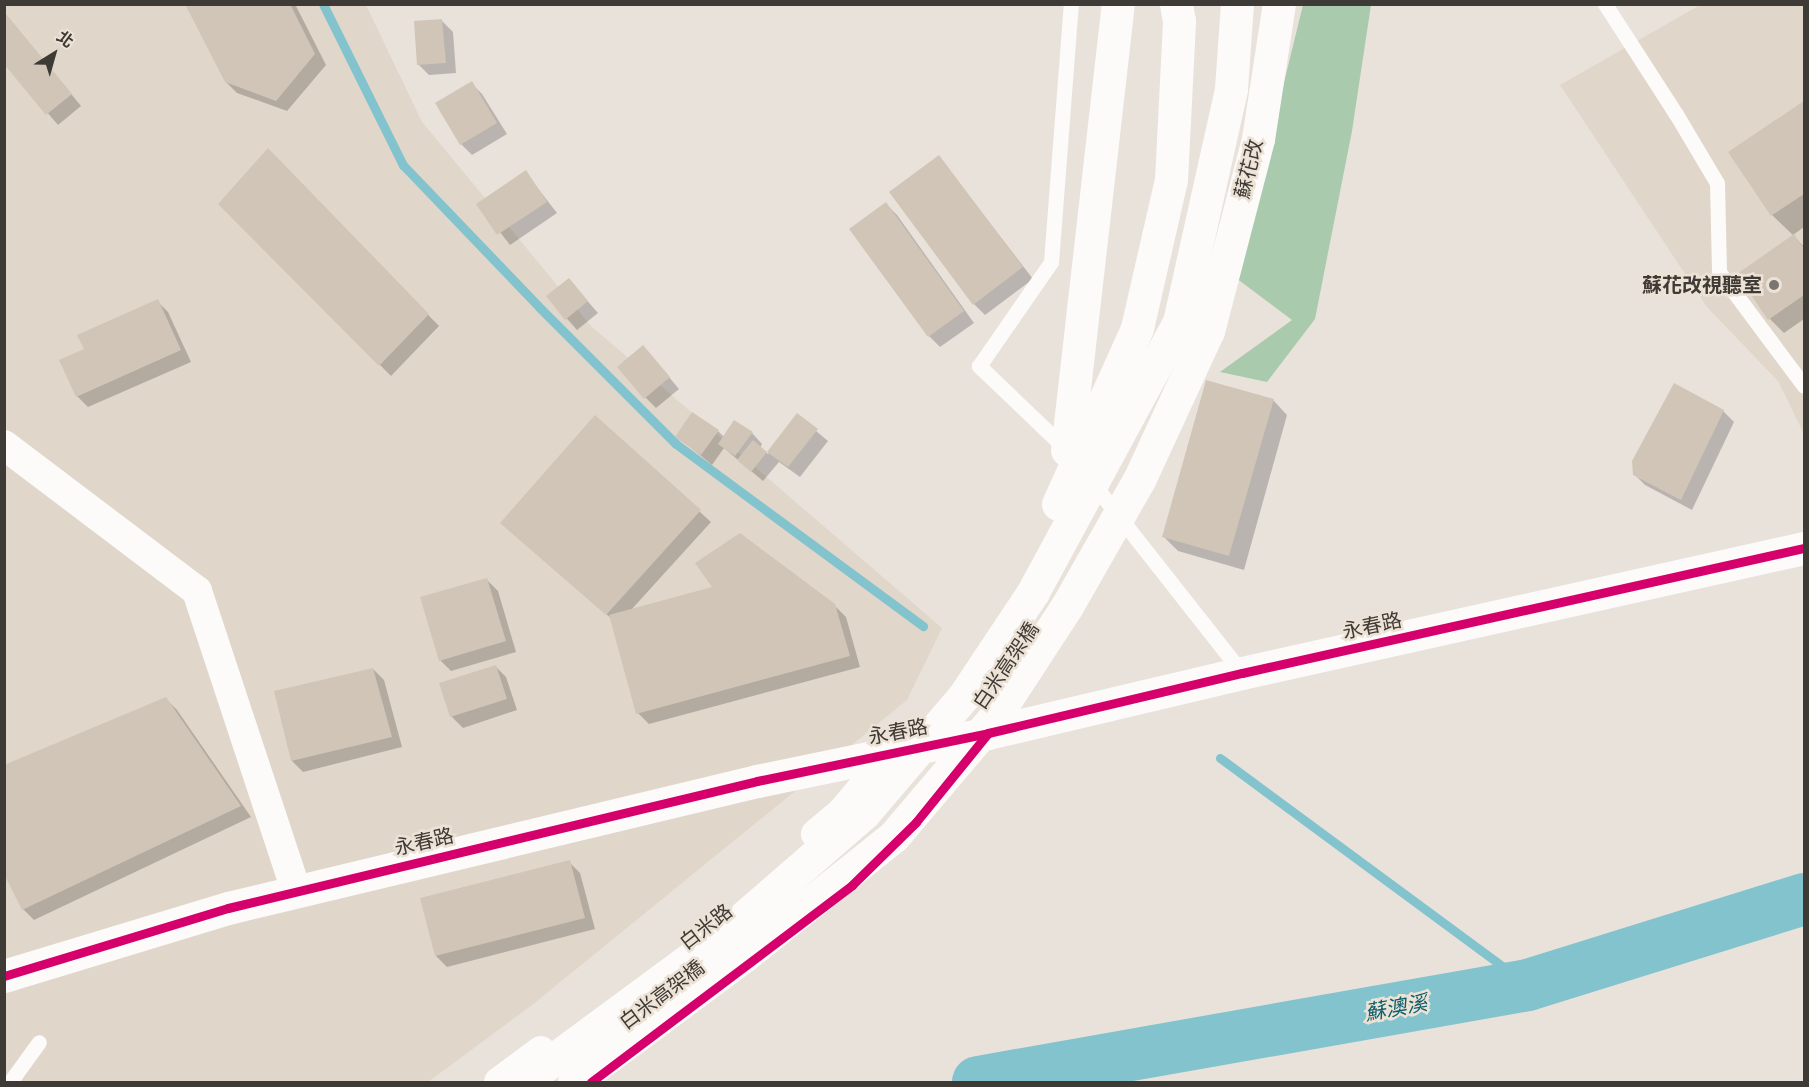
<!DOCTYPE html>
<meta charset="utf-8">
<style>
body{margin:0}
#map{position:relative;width:1809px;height:1087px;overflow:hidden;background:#e8e2db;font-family:Karla,"Noto Sans TC",sans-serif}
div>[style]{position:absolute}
.industrial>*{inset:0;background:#e0d6c9}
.forest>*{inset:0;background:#aacaad}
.shadow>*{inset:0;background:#0003}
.stream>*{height:9px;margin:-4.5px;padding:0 4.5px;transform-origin:4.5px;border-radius:4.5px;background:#82c3ce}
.river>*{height:52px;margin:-26px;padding:0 26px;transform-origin:26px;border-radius:26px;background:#82c3ce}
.building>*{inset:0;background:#d1c5b7}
.lane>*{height:15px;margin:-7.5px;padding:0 7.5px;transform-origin:7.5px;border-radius:7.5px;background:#fcfbfa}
.street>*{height:30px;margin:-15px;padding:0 15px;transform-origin:15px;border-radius:15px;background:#fcfbfa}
.secondary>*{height:33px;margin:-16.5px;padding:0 16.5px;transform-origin:16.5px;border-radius:16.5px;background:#fcfbfa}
.primary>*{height:33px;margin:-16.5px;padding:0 16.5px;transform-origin:16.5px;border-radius:16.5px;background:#fcfbfa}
.cycleway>*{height:9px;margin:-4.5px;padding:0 4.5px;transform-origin:4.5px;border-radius:4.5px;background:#d6006c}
.dots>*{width:16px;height:16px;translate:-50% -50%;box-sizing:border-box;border:3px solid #ede2d6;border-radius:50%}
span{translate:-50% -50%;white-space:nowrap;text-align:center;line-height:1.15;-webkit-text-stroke:5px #ede2d6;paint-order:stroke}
.street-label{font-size:20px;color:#3e3a35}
.poi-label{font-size:20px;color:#3e3a35;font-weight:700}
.right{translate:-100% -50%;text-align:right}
.water-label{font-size:21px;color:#0b5e6b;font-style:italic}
.frame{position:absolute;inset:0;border:6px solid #3e3a35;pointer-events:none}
.north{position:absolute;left:24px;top:24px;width:60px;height:60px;-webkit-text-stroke:4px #ede2d6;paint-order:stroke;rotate:37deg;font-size:16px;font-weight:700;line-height:24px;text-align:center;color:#3e3a35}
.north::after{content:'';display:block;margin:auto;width:21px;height:27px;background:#3e3a35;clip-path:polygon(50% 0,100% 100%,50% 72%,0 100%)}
</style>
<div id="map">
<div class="industrial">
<div style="clip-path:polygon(5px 5px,366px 5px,422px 122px,591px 326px,942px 628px,907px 700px,532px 1005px,428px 1082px,5px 1082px)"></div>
<div style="clip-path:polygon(1700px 5px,1804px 5px,1804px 434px,1778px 381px,1707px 307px,1560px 85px)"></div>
</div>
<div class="forest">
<div style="clip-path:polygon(1303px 5px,1371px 5px,1352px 131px,1315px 319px,1267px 382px,1220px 372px,1292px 320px,1236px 278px)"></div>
</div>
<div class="shadow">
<div style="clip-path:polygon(187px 4px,295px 4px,326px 65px,287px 111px,237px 93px,226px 82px)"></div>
<div style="clip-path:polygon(4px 12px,81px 106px,58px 125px,4px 62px)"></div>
<div style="clip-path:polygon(442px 21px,453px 32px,456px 73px,429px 75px,418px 64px)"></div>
<div style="clip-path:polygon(471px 83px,482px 94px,507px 134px,472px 155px,461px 144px)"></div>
<div style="clip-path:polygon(1804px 103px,1804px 227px,1793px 235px,1804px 247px,1804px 319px,1784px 333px,1770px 319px,1794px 236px,1772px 215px,1730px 152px)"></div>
<div style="clip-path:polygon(268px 151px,439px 326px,391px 376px,220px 204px)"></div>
<div style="clip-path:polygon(939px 157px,1033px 279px,985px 315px,974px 304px)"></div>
<div style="clip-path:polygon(525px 172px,557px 213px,510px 245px,478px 204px)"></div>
<div style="clip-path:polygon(886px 204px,897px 215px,974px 323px,940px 347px,929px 336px)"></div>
<div style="clip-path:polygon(569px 280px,598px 313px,577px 330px,548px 297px)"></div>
<div style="clip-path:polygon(157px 301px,168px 312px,191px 362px,88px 407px,77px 396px,86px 350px)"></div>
<div style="clip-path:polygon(653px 358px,679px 389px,656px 408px,645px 397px)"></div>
<div style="clip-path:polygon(1273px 400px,1287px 415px,1244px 570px,1178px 551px,1164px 537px)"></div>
<div style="clip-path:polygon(1723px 411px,1734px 422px,1692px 510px,1645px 485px,1634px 474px)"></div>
<div style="clip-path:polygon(797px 415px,828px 441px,800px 477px,779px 462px,763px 481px,724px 448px,712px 465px,677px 436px,718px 431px,724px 437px,752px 433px,762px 444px,760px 448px,768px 454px)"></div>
<div style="clip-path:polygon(595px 417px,711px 522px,631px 610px,834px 605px,846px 617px,860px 667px,649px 724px,638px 713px,613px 620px,502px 523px)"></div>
<div style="clip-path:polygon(487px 580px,498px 591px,516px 652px,451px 671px,440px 660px)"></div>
<div style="clip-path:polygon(495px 666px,506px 677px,517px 710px,463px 728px,452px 717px,441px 684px)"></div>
<div style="clip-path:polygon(373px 669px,384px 680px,402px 747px,303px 772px,292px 761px)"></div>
<div style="clip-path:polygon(166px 699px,177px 710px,251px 817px,34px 920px,23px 909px)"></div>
<div style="clip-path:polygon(569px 862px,580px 873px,595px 929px,447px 967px,436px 956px)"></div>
</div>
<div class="stream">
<div style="left:323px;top:4px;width:180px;rotate:63.6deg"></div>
<div style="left:403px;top:165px;width:198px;rotate:46.2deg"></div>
<div style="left:540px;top:308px;width:192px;rotate:45deg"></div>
<div style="left:676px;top:444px;width:307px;rotate:36.4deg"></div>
<div style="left:1220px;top:758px;width:383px;rotate:36.4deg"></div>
</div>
<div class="river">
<div style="left:978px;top:1082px;width:558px;rotate:-10deg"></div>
<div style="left:1528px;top:985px;width:289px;rotate:-17.3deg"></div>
</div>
<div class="building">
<div style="clip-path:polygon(185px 4px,290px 4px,315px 54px,276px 101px,225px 82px)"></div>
<div style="clip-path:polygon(4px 12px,72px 94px,46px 115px,4px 64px)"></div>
<div style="clip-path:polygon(442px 19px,446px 63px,417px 65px,414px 21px)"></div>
<div style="clip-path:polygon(472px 81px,497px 123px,460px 145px,435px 103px)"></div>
<div style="clip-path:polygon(1804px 101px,1804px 194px,1771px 216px,1728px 152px)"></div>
<div style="clip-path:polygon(268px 148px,429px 314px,379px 366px,218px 204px)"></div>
<div style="clip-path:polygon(939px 155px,1023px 267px,973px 305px,889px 192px)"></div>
<div style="clip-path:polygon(526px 170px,547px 202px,497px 235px,476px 204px)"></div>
<div style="clip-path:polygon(886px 202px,964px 311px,928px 337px,849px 229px)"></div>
<div style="clip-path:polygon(1794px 234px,1804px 249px,1804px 295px,1768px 320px,1737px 274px)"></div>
<div style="clip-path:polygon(569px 278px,588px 301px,565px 320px,546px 296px)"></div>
<div style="clip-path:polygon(158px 299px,181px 350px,76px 397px,59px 360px,84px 349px,77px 335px)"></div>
<div style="clip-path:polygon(643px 345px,670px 377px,644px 399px,617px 367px)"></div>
<div style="clip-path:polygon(1206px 380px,1274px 399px,1229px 556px,1162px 537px)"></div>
<div style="clip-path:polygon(1674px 383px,1724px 410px,1681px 500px,1633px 475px,1632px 461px)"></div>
<div style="clip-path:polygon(692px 412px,719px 430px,701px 455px,675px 437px)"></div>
<div style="clip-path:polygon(797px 413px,818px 429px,788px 467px,767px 452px)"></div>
<div style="clip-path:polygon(595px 415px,701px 510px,606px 615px,500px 523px)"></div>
<div style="clip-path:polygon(734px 420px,753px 432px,735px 456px,718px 444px)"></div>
<div style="clip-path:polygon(753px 440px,767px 452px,751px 472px,737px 460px)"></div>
<div style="clip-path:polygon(740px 533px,835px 604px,850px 656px,636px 714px,609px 615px,712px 587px,695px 563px)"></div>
<div style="clip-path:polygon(487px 578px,506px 641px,439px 661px,420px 597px)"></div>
<div style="clip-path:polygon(496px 665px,507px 699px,450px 717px,439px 683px)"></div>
<div style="clip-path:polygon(373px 668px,392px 737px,291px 761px,274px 691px)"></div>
<div style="clip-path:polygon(166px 697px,241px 806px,22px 910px,4px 874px,4px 765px)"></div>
<div style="clip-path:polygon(570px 860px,585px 918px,435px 956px,420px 898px)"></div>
</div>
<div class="lane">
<div style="left:1605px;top:4px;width:131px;rotate:57.2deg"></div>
<div style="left:1676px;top:114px;width:80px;rotate:59.3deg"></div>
<div style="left:1717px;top:183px;width:89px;rotate:88.7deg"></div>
<div style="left:1719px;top:272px;width:142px;rotate:53.3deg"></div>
<div style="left:1067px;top:450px;width:122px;rotate:-136.3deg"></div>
<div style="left:979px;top:366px;width:126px;rotate:-55.3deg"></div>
<div style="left:1051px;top:262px;width:259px;rotate:-85.6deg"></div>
<div style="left:1091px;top:481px;width:244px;rotate:51.8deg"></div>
<div style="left:10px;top:1082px;width:49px;rotate:-54.1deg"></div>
</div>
<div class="street">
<div style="left:4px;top:445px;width:242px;rotate:37.1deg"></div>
<div style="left:197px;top:591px;width:316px;rotate:71.7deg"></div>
<div style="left:816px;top:834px;width:34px;rotate:-40deg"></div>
<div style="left:842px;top:812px;width:80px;rotate:-49.6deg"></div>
<div style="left:499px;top:1082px;width:52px;rotate:-36.4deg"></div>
</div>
<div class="secondary">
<div style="left:4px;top:976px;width:234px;rotate:-16.9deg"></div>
<div style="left:228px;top:908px;width:544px;rotate:-13.5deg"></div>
<div style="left:757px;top:781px;width:236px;rotate:-11.7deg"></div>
<div style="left:988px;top:733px;width:261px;rotate:-13.3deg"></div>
<div style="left:1242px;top:673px;width:576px;rotate:-12.54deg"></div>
</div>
<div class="primary">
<div style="left:1067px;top:450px;width:449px;rotate:-83.5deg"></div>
<div style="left:1058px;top:504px;width:193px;rotate:-65.8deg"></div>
<div style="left:1137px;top:328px;width:152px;rotate:-77.1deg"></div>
<div style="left:1171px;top:180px;width:159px;rotate:-87.1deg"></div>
<div style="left:1179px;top:21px;width:17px;rotate:-100deg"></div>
<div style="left:523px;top:1082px;width:256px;rotate:-36.4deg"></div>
<div style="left:729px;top:930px;width:179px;rotate:-40.9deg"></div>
<div style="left:864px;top:813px;width:154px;rotate:-49.5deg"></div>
<div style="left:964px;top:696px;width:125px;rotate:-56.4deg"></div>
<div style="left:1033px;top:592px;width:307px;rotate:-61.6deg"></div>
<div style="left:1179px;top:322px;width:239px;rotate:-77.4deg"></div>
<div style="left:1231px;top:89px;width:85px;rotate:-86deg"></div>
<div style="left:574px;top:1082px;width:213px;rotate:-36.6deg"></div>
<div style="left:745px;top:955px;width:191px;rotate:-38.6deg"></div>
<div style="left:894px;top:836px;width:155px;rotate:-49.7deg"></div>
<div style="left:994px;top:718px;width:134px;rotate:-56.9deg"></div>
<div style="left:1067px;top:606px;width:145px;rotate:-60.3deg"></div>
<div style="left:1139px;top:480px;width:164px;rotate:-65.2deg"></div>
<div style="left:1208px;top:331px;width:198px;rotate:-75.4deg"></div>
<div style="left:1258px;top:139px;width:137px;rotate:-81.2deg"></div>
</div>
<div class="cycleway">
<div style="left:4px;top:976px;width:234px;rotate:-16.9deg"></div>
<div style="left:228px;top:908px;width:544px;rotate:-13.5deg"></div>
<div style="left:757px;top:781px;width:236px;rotate:-11.7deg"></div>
<div style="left:988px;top:733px;width:261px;rotate:-13.3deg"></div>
<div style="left:1242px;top:673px;width:576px;rotate:-12.54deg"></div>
<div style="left:591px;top:1082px;width:327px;rotate:-37deg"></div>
<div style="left:852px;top:885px;width:90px;rotate:-44.5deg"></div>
<div style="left:916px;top:822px;width:114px;rotate:-51deg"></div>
</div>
<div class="dots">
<div style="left:1774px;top:285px;background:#7a756f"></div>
</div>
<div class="street-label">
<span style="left:1249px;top:169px;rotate:-76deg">蘇花改</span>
<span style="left:1372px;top:626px;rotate:-12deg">永春路</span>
<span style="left:1006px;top:666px;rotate:-56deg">白米高架橋</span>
<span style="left:898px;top:732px;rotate:-11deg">永春路</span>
<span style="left:424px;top:842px;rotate:-13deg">永春路</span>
<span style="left:706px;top:927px;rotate:-38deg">白米路</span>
<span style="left:662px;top:995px;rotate:-37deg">白米高架橋</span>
</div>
<div class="poi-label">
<span class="right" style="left:1762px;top:285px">蘇花改視聽室</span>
</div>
<div class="water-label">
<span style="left:1396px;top:1008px;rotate:-10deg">蘇澳溪</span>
</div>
<div class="frame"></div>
<div class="north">北</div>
</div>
